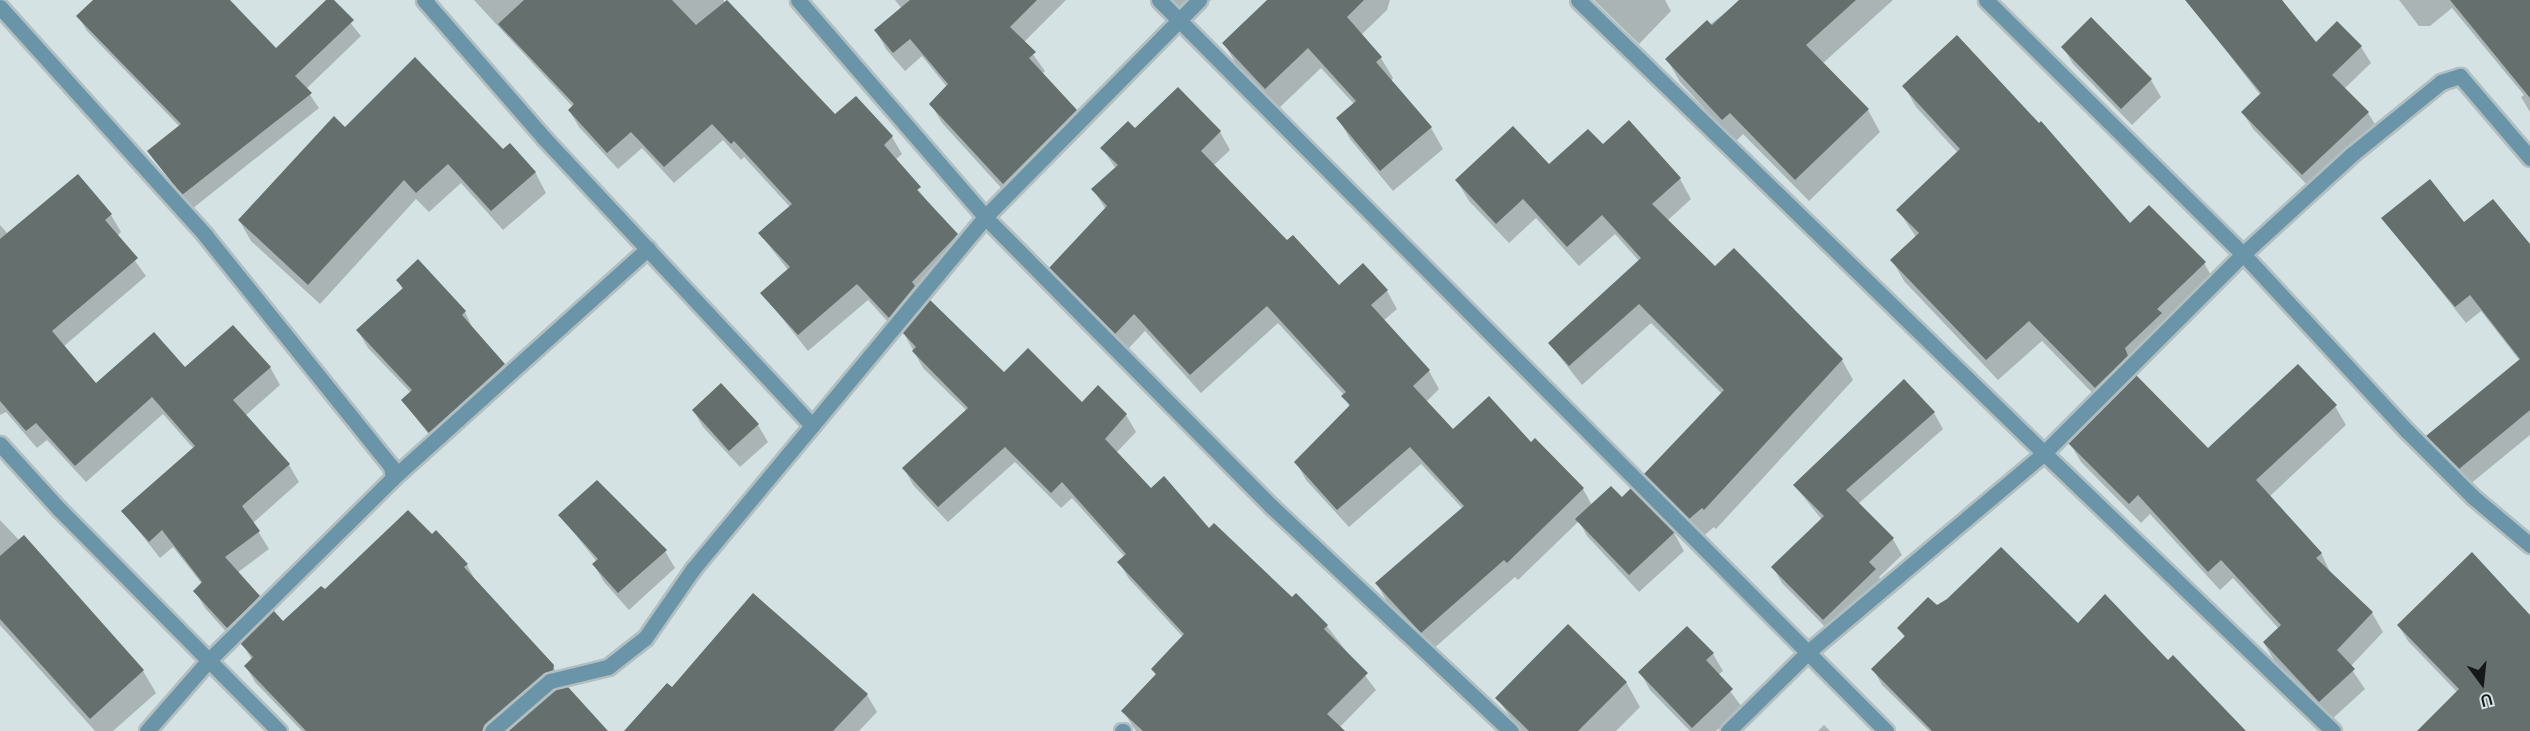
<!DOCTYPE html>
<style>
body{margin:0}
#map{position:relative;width:2530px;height:731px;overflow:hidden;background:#d5e2e3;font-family:Lato,sans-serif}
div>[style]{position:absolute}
.shadow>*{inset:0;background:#0003}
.building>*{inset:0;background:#65706e}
.roads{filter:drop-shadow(2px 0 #b2bebf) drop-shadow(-2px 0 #b2bebf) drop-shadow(0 2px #b2bebf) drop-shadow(0 -2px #b2bebf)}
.minor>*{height:15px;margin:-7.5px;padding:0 7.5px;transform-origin:7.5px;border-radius:7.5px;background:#6a95a9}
span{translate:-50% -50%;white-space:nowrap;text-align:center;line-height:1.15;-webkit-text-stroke:6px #d5e2e3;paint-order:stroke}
.north{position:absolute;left:2452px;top:653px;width:60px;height:60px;-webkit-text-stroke:4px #d5e2e3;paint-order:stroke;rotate:165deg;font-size:16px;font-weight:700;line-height:24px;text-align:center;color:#15191a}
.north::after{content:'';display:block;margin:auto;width:21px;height:27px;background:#15191a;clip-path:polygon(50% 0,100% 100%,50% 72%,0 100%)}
</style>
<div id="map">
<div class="shadow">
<div style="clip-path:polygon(95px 0,228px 0,276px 50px,332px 0,361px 36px,306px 89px,319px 108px,192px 209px,149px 152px,180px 127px,87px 31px,78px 16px)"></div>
<div style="clip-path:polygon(474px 0,723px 0,835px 116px,856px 98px,892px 137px,902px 154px,895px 160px,967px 252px,921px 299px,925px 306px,1004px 374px,1082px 404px,1098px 387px,1126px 415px,1136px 432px,1116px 453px,1150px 490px,1209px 530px,1327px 626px,1376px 690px,1339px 728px,1342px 731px,1136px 731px,1123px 711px,1156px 676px,1153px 669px,1183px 637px,1129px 579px,1119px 562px,1125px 557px,1072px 498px,1061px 508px,1015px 462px,948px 522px,913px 485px,904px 468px,967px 411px,923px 368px,902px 330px,899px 334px,868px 300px,808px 351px,762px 293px,788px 270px,760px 234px,790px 207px,744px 157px,741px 160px,723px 140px,674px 183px,642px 148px,618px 169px,579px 127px,569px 110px,573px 107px)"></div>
<div style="clip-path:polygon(895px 0,1066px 0,1024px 42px,1045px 71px,1042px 74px,1076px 111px,1086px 130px,1014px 202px,942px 123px,931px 104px,947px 87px,922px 56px,905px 71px,886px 49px,876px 31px,902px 9px)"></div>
<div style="clip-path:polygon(1157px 0,1211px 0,1187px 23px)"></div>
<div style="clip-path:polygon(1270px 0,1390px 0,1387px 10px,1361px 35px,1381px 58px,1393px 78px,1391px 81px,1431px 128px,1443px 149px,1393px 191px,1350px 139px,1338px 118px,1354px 104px,1321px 68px,1278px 109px,1236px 64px,1224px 43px)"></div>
<div style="clip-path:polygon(1594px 0,1665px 0,1671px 11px,1639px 44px)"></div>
<div style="clip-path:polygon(1741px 0,1893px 0,1822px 64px,1868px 110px,1880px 132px,1809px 201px,1743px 134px,1735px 142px,1680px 82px,1667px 59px)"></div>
<div style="clip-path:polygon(2213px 0,2280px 0,2316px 44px,2337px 23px,2361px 47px,2371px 63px,2344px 89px,2368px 113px,2378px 129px,2313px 191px,2253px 129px,2243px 113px,2261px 96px,2197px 13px)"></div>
<div style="clip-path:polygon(2399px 0,2530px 0,2530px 112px,2521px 97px,2524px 95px,2452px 8px,2430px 26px,2419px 26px)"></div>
<div style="clip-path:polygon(2091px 19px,2151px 80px,2161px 97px,2132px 125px,2073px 64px,2063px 47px)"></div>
<div style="clip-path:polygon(1904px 86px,2130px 225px,2204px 263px,2216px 284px,2136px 369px,2137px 379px,2208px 450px,2335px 406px,2346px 425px,2269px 497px,2321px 553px,2331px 574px,2372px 613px,2383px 632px,2350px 667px,2365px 689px,2331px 720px,2275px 662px,2264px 643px,2279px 629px,2233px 578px,2220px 590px,2150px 514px,2141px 523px,2081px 462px,2070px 443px,2106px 407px,2042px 341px,1998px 380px,1904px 281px,1892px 260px,1916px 237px,1898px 210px,1958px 153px,1916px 107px)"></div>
<div style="clip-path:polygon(1178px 89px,1220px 132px,1230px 150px,1213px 166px,1287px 242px,1339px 287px,1387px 291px,1397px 309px,1383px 321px,1429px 371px,1439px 389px,1426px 402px,1453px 431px,1531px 444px,1535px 440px,1583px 489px,1592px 505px,1622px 499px,1631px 490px,1674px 533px,1684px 551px,1639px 592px,1587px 536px,1579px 521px,1518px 580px,1515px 577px,1432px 650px,1387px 602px,1377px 584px,1463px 509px,1421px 464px,1349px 527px,1306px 480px,1296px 462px,1350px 408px,1344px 395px,1278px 323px,1201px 393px,1145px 331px,1126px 351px,1061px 286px,1051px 268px,1106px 210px,1093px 189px,1116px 169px,1102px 148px,1135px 130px)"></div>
<div style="clip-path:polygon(345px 129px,535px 172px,546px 193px,503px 230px,461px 183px,429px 212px,416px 199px,320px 304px,251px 241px,239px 220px)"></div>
<div style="clip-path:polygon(1603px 146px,1680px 179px,1691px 199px,1667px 221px,1715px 269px,1842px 360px,1853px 380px,1716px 529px,1714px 527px,1701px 538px,1657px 494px,1646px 474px,1722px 394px,1651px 323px,1582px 385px,1549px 343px,1639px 261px,1615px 234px,1579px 266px,1536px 218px,1509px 243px,1469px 201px,1457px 181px,1549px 166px)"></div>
<div style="clip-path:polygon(111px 215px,121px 232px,117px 236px,146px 276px,63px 347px,96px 385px,185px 369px,270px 367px,280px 385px,245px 416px,289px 465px,299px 482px,253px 523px,269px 549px,237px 573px,270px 616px,283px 624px,325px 591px,432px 536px,467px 565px,475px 580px,553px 665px,561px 686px,503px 731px,302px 731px,255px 682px,246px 667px,252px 660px,241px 641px,238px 645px,205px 608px,195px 591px,202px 584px,173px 547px,160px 558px,123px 511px,194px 449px,163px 414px,86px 482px,47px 440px,37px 448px,6px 412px,0 415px,0 225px,8px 234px)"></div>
<div style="clip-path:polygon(2383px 218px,2464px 224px,2530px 247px,2530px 435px,2469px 485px,2438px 454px,2428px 437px,2520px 361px,2481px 311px,2466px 323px)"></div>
<div style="clip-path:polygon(398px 280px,465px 312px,474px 331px,514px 382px,440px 449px,403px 401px,411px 393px,368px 348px,358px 331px,403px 290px)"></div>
<div style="clip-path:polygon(721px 385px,758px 425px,768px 442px,740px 467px,703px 427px,693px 410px)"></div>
<div style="clip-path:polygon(1934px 413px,1943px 429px,1858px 504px,1893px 539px,1902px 555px,1879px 577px,1884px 586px,1833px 635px,1782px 583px,1773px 567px,1822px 520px,1795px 486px)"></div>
<div style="clip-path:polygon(560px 515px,665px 551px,675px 568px,629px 610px,604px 582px,594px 565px,597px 562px)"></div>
<div style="clip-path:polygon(0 520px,20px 541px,23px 538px,143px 671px,156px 693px,113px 731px,95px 731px,0 625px)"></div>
<div style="clip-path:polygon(1936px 607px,2078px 625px,2168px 662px,2173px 657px,2244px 731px,1929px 731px,1882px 685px,1873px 669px,1905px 638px,1899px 628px)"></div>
<div style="clip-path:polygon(2530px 620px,2530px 731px,2419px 731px,2457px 692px,2408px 641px,2398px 625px)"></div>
<div style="clip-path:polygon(1713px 654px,1723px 671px,1718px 675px,1742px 707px,1716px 731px,1690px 731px,1650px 690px,1640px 672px)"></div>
<div style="clip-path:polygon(1626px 682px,1640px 707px,1616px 731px,1520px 731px,1497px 698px)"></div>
<div style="clip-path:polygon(673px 689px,867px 695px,877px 712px,859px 731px,626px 731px)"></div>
<div style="clip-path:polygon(1824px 725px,1830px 731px,1818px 731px)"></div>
</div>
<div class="building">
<div style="clip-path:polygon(93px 0,230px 0,276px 48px,326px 0,334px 0,354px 20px,295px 76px,312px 93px,182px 195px,147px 151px,181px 124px,76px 16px)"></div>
<div style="clip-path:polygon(524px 0,672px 0,696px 25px,727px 0,835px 114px,856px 96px,893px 136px,884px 145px,921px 187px,917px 190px,958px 234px,912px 282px,915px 286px,889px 318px,857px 284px,798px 335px,760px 293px,790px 267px,758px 233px,792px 204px,734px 141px,731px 144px,712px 124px,664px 167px,631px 132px,607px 153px,568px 110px,574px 104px,498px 24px)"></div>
<div style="clip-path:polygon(910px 0,1037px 0,1010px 27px,1036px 52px,1029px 58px,1077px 110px,1003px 184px,929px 104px,948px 84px,910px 39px,893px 53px,874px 30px)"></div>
<div style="clip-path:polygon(1267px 0,1364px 0,1347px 17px,1382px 57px,1376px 62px,1432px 127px,1380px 171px,1336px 118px,1356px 101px,1308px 48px,1265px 89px,1222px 43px)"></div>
<div style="clip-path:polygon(1739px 0,1856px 0,1806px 45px,1869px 109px,1795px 180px,1730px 113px,1722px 120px,1665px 59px,1707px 20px,1712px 25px)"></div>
<div style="clip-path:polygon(2185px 0,2282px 0,2316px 42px,2337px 21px,2362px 46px,2332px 75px,2369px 112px,2302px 175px,2241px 112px,2261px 93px)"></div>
<div style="clip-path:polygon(2450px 0,2530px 0,2530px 98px)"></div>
<div style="clip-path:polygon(2091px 17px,2152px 79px,2121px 109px,2061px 47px)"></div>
<div style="clip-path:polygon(1957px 35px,2039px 123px,2041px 121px,2130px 223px,2149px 205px,2206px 262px,2157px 309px,2162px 313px,2125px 348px,2128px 356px,2095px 388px,2029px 321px,1986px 360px,1890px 260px,1919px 233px,1896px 210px,1960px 149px,1902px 86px)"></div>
<div style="clip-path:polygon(415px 57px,503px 149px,510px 143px,536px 172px,491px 211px,448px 164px,416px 193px,404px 180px,308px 285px,238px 220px,334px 116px,345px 127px)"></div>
<div style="clip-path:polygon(1178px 87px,1221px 131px,1201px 151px,1287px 240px,1293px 235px,1339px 285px,1363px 263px,1388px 290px,1371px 305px,1430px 370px,1413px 386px,1453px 429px,1489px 396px,1531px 442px,1535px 438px,1584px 488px,1507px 563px,1504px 560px,1421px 633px,1375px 583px,1464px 506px,1410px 447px,1337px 510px,1294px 462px,1350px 405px,1341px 396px,1346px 392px,1267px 306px,1190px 375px,1134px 314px,1115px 334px,1049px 268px,1107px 206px,1091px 189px,1118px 165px,1100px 148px,1128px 121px,1135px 128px)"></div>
<div style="clip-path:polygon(1629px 120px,1681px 178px,1652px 204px,1715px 266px,1734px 248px,1843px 359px,1704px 510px,1702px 508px,1689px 519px,1644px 474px,1724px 390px,1639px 304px,1569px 366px,1548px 343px,1641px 258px,1602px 215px,1567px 247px,1523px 199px,1496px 224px,1455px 180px,1513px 126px,1549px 164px,1588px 129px,1603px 144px)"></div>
<div style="clip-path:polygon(78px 174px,112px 214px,105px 220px,138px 258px,52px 331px,96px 383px,154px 332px,185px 367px,233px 325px,271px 367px,233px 400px,290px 464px,242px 506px,260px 531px,225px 557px,260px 596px,227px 628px,193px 591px,202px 582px,162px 530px,149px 542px,121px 511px,195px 446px,152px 397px,75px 466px,36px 423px,26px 431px,0 401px,0 239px)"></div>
<div style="clip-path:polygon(2430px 179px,2464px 222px,2493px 199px,2530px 244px,2530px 410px,2459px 469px,2426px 436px,2520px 359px,2470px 295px,2455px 307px,2381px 218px)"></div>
<div style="clip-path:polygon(418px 259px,466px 311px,462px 315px,505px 364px,429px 433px,401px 400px,412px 390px,356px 330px,403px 288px,396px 280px)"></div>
<div style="clip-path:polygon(929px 299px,1004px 372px,1028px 348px,1082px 402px,1098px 385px,1127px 414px,1105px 439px,1151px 488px,1164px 476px,1209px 528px,1214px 523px,1292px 597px,1296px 593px,1328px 625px,1324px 629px,1368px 673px,1327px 714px,1345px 731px,1143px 731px,1121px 711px,1156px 674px,1151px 669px,1184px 634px,1117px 562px,1126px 554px,1062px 482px,1051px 493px,1005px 447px,938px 507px,902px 468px,968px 408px,912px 351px,916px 347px,902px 332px)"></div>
<div style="clip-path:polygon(2298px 364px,2337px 405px,2256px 480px,2322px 553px,2316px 558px,2373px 612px,2337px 650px,2355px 669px,2319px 702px,2263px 642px,2281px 625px,2221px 560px,2208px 572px,2138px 495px,2129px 504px,2068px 443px,2136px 375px,2208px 448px)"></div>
<div style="clip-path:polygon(1904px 379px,1935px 412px,1846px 490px,1894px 538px,1869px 562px,1876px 569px,1823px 620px,1771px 567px,1824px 516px,1793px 485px)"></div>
<div style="clip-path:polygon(721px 383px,759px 424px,729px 451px,692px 410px)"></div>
<div style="clip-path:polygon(597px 480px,667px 550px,618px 593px,592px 564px,598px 559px,558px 515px)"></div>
<div style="clip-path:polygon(1611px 486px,1622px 497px,1631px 488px,1675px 532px,1629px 575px,1575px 519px)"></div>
<div style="clip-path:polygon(408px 510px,432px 534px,436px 530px,468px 564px,464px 567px,554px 665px,553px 670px,544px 674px,486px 724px,482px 731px,306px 731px,244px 666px,253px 657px,240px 643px,273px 610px,283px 621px,321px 586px,325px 589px)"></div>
<div style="clip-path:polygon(24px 535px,144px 670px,90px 719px,0 619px,0 556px)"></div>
<div style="clip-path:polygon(2001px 547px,2078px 623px,2105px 594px,2168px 660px,2173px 655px,2246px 731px,1932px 731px,1871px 669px,1905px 636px,1897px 628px,1928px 597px,1937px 605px,1947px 599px)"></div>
<div style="clip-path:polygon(2472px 552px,2530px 615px,2530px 731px,2417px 731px,2459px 689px,2397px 625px)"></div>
<div style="clip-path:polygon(753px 593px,868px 694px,833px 731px,624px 731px,667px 683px,672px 687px)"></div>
<div style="clip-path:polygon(1568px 624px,1627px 682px,1578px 731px,1529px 731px,1495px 698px)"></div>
<div style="clip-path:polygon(1687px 626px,1714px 653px,1706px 660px,1733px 689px,1692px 728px,1638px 672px)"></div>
<div style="clip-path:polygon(568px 687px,608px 731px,507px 731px,555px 690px)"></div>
</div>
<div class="roads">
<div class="minor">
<div style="left:424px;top:0;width:183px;rotate:49deg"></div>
<div style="left:544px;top:138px;width:393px;rotate:47deg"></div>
<div style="left:798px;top:0;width:286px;rotate:49.2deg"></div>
<div style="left:985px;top:217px;width:407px;rotate:45.3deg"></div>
<div style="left:1271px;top:506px;width:329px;rotate:43.2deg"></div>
<div style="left:1159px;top:0;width:1031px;rotate:45.16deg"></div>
<div style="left:1578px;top:0;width:650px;rotate:44.19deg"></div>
<div style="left:2044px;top:453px;width:281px;rotate:-45deg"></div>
<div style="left:2243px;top:254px;width:147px;rotate:-42.5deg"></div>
<div style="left:2351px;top:155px;width:116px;rotate:-39deg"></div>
<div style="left:2441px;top:82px;width:20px;rotate:-18deg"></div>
<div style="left:2460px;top:76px;width:108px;rotate:49.5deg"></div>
<div style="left:1986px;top:0;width:361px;rotate:44.7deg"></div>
<div style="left:2243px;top:254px;width:241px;rotate:47.2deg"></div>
<div style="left:2407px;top:431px;width:93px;rotate:45deg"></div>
<div style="left:2473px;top:497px;width:75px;rotate:40.1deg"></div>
<div style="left:0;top:7px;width:307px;rotate:48deg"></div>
<div style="left:205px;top:235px;width:297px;rotate:51.2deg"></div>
<div style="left:391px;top:466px;width:12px;rotate:81deg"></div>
<div style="left:0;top:444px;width:88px;rotate:47.8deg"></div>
<div style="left:59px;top:509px;width:313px;rotate:45.3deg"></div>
<div style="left:147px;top:731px;width:94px;rotate:-48.9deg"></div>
<div style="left:209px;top:660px;width:259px;rotate:-44.7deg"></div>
<div style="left:393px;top:478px;width:343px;rotate:-42deg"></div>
<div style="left:492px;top:731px;width:77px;rotate:-40.8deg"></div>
<div style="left:550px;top:681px;width:60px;rotate:-13.6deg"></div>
<div style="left:608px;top:667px;width:47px;rotate:-38.1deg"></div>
<div style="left:645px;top:638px;width:84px;rotate:-55.2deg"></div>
<div style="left:693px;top:569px;width:457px;rotate:-50.3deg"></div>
<div style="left:985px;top:217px;width:305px;rotate:-45.4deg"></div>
<div style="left:1122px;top:731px;width:1px"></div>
<div style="left:1728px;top:731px;width:112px;rotate:-44.6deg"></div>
<div style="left:1808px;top:652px;width:309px;rotate:-40.1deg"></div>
<div style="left:2044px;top:453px;width:401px;rotate:43.9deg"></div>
</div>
</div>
<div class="north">U</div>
</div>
